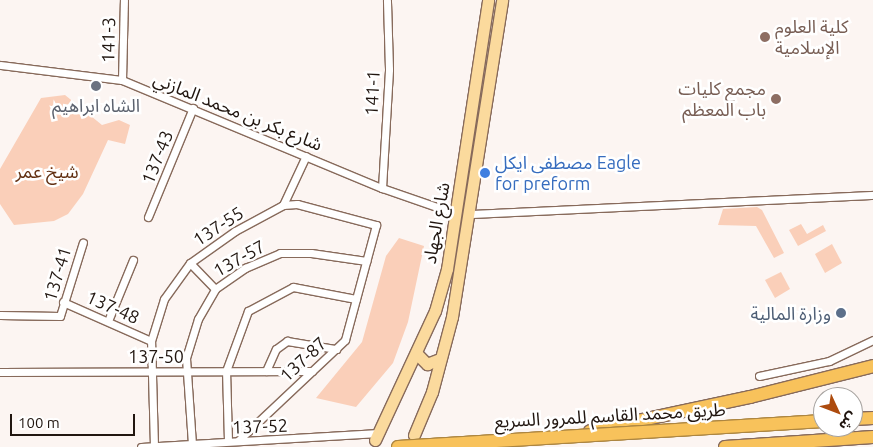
<!DOCTYPE html>
<meta charset="utf-8">
<style>
body{margin:0}
#map{position:relative;width:873px;height:447px;overflow:hidden;background:#fcf5f2;font-family:Ubuntu,"Noto Sans Arabic",sans-serif}
div>[style]{position:absolute}
.green>*{inset:0;background:#facfb9}
.roads{filter:drop-shadow(1px 0 #876a5b) drop-shadow(-1px 0 #876a5b) drop-shadow(0 1px #876a5b) drop-shadow(0 -1px #876a5b)}
.street>*{height:7px;margin:-3.5px;padding:0 3.5px;transform-origin:3.5px;border-radius:3.5px;background:#fff}
.primary>*{height:11px;margin:-5.5px;padding:0 5.5px;transform-origin:5.5px;border-radius:5.5px;background:#fbda9d}
.highway>*{height:12px;margin:-6px;padding:0 6px;transform-origin:6px;border-radius:6px;background:#f8c25b}
.bridges{filter:drop-shadow(1px 0 #ad8641) drop-shadow(-1px 0 #ad8641) drop-shadow(0 1px #ad8641) drop-shadow(0 -1px #ad8641)}
.highway-bridge>*{height:12px;margin:-6px;padding:0 6px;transform-origin:6px;border-radius:6px;background:#f8c25b}
.dots>*{width:14px;height:14px;translate:-50% -50%;box-sizing:border-box;border:2px solid #fff;border-radius:50%}
span{translate:-50% -50%;white-space:nowrap;text-align:center;line-height:1.15;-webkit-text-stroke:5px #fff;paint-order:stroke}
.education-label{font-size:18px;color:#785e54}
.left{translate:0 -50%;text-align:left}
.right{translate:-100% -50%;text-align:right}
.street-label{font-size:18px;color:#211610}
.worship-label{font-size:18px;color:#5b616d}
.shop-label{font-size:18px;color:#366cbe}
.park-label{font-size:18px;color:#623012}
.service-label{font-size:18px;color:#4e5e75}
.north{position:absolute;left:813px;top:387px;width:50px;height:50px;box-sizing:border-box;background:#fff;border:1px solid #a6a29f;border-radius:50%;rotate:133deg;font-size:14px;font-weight:700;line-height:20px;text-align:center;color:#211610}
.north::after{content:'';display:block;margin:auto;width:18px;height:22px;background:#ad4b0e;clip-path:polygon(50% 0,100% 100%,50% 72%,0 100%)}
.scale{position:absolute;left:10px;top:414px;width:125px;height:22px;box-sizing:border-box;border:2px solid #211610;border-top:0;padding-left:6px;font-size:15px;line-height:18px;white-space:nowrap;color:#211610;-webkit-text-stroke:4px #fff;paint-order:stroke}
</style>
<div id="map">
<div class="green">
<div style="clip-path:polygon(65px 95px,102px 125px,119px 120px,130px 125px,125px 144px,108px 140px,83px 194px,68px 214px,54px 221px,14px 225px,0 204px,0 169px,41px 98px)"></div>
<div style="clip-path:polygon(757px 207px,762px 210px,784px 253px,774px 258px,756px 226px,718px 225px,723px 209px)"></div>
<div style="clip-path:polygon(801px 224px,807px 234px,823px 225px,826px 231px,798px 246px,789px 230px)"></div>
<div style="clip-path:polygon(399px 238px,424px 246px,408px 322px,393px 363px,356px 407px,316px 398px,362px 342px,386px 256px)"></div>
<div style="clip-path:polygon(832px 244px,842px 263px,825px 273px,815px 254px)"></div>
<div style="clip-path:polygon(781px 272px,790px 289px,775px 298px,765px 280px)"></div>
</div>
<div class="roads">
<div class="street">
<div style="left:0;top:65px;width:123px;rotate:7deg"></div>
<div style="left:122px;top:80px;width:282px;rotate:22.6deg"></div>
<div style="left:382px;top:188px;width:79px;rotate:19.1deg"></div>
<div style="left:122px;top:80px;width:80px;rotate:-88.6deg"></div>
<div style="left:382px;top:188px;width:119px;rotate:-86.6deg"></div>
<div style="left:389px;top:69px;width:69px;rotate:-91.7deg"></div>
<div style="left:283px;top:205px;width:54px;rotate:-64.9deg"></div>
<div style="left:470px;top:214px;width:403px;rotate:-2.7deg"></div>
<div style="left:148px;top:217px;width:118px;rotate:-67.6deg"></div>
<div style="left:190px;top:263px;width:36px;rotate:46deg"></div>
<div style="left:63px;top:302px;width:96px;rotate:23.9deg"></div>
<div style="left:0;top:315px;width:60px;rotate:1deg"></div>
<div style="left:60px;top:316px;width:77px;rotate:-72.7deg"></div>
<div style="left:108px;top:321px;width:66px;rotate:-67.7deg"></div>
<div style="left:266px;top:371px;width:24px;rotate:-66deg"></div>
<div style="left:276px;top:349px;width:14px;rotate:-36deg"></div>
<div style="left:287px;top:341px;width:50px;rotate:9.3deg"></div>
<div style="left:0;top:372px;width:312px;rotate:-0.2deg"></div>
<div style="left:759px;top:376px;width:72px;rotate:-12.1deg"></div>
<div style="left:829px;top:361px;width:49px;rotate:-25.5deg"></div>
<div style="left:228px;top:441px;width:70px;rotate:-91.6deg"></div>
<div style="left:226px;top:371px;width:64px;rotate:-69.9deg"></div>
<div style="left:248px;top:311px;width:51px;rotate:-28.1deg"></div>
<div style="left:293px;top:287px;width:64px;rotate:10.8deg"></div>
<div style="left:192px;top:444px;width:86px;rotate:-94deg"></div>
<div style="left:186px;top:358px;width:41px;rotate:-72.9deg"></div>
<div style="left:198px;top:319px;width:34px;rotate:-60deg"></div>
<div style="left:215px;top:289px;width:37px;rotate:-35deg"></div>
<div style="left:245px;top:268px;width:38px;rotate:-23deg"></div>
<div style="left:280px;top:253px;width:31px"></div>
<div style="left:311px;top:253px;width:56px;rotate:8.3deg"></div>
<div style="left:154px;top:446px;width:105px;rotate:-91.6deg"></div>
<div style="left:151px;top:341px;width:44px;rotate:-72.8deg"></div>
<div style="left:164px;top:299px;width:44px;rotate:-54.2deg"></div>
<div style="left:190px;top:263px;width:55px;rotate:-35.4deg"></div>
<div style="left:235px;top:231px;width:55px;rotate:-28.4deg"></div>
<div style="left:283px;top:205px;width:14px;rotate:-4deg"></div>
<div style="left:297px;top:204px;width:82px;rotate:14.9deg"></div>
<div style="left:376px;top:225px;width:119px;rotate:105.1deg"></div>
<div style="left:345px;top:340px;width:147px;rotate:136.7deg"></div>
<div style="left:141px;top:447px;width:238px;rotate:-3.4deg"></div>
</div>
<div class="primary">
<div style="left:416px;top:353px;width:16px;rotate:45deg"></div>
<div style="left:427px;top:364px;width:14px;rotate:-21deg"></div>
<div style="left:414px;top:435px;width:47px;rotate:-67.3deg"></div>
<div style="left:432px;top:392px;width:78px;rotate:-75.1deg"></div>
<div style="left:452px;top:317px;width:321px;rotate:-81deg"></div>
<div style="left:375px;top:440px;width:142px;rotate:-65.1deg"></div>
<div style="left:435px;top:311px;width:44px;rotate:-74.1deg"></div>
<div style="left:447px;top:269px;width:272px;rotate:-81.3deg"></div>
</div>
<div class="highway">
<div style="left:853px;top:419px;width:20px;rotate:-3deg"></div>
<div style="left:590px;top:431px;width:164px;rotate:-12deg"></div>
<div style="left:750px;top:397px;width:127px;rotate:-14.1deg"></div>
<div style="left:725px;top:447px;width:148px;rotate:-3.9deg"></div>
</div>
</div>
<div class="bridges">
<div class="highway-bridge">
<div style="left:398px;top:447px;width:426px;rotate:-3.5deg"></div>
</div>
</div>
<div class="dots">
<div style="left:765px;top:37px;background:#8d6e63"></div>
<div style="left:96px;top:86px;background:#6b7280"></div>
<div style="left:776px;top:99px;background:#8d6e63"></div>
<div style="left:485px;top:173px;background:#3f7fe0"></div>
<div style="left:841px;top:313px;background:#5c6f8a"></div>
</div>
<div class="education-label">
<span class="left" style="left:775px;top:37px">كلية العلوم<br>الإسلامية</span>
<span class="right" style="left:766px;top:99px">مجمع كليات<br>باب المعظم</span>
</div>
<div class="street-label">
<span style="left:108px;top:40px;rotate:-89deg">141-3</span>
<span style="left:372px;top:93px;rotate:-87deg">141-1</span>
<span style="left:238px;top:111px;rotate:22deg">شارع بكر بن محمد المازني</span>
<span style="left:157px;top:157px;rotate:-68deg">137-43</span>
<span style="left:436px;top:223px;rotate:-80deg">شارع الجهاد</span>
<span style="left:218px;top:226px;rotate:-33deg">137-55</span>
<span style="left:239px;top:258px;rotate:-29deg">137-57</span>
<span style="left:57px;top:274px;rotate:-73deg">137-41</span>
<span style="left:113px;top:307px;rotate:24deg">137-48</span>
<span style="left:156px;top:356px">137-50</span>
<span style="left:303px;top:359px;rotate:-43deg">137-87</span>
<span style="left:610px;top:415px;rotate:-3deg">طريق محمد القاسم للمرور السريع</span>
<span style="left:260px;top:426px;rotate:-2deg">137-52</span>
</div>
<div class="worship-label">
<span style="left:96px;top:105px">الشاه ابراهيم</span>
</div>
<div class="shop-label">
<span class="left" style="left:495px;top:173px">مصطفى ايكل Eagle<br>for preform</span>
</div>
<div class="park-label">
<span style="left:47px;top:171px">شيخ عمر</span>
</div>
<div class="service-label">
<span class="right" style="left:831px;top:313px">وزارة المالية</span>
</div>
<div class="north">ش</div>
<div class="scale">100 m</div>
</div>
